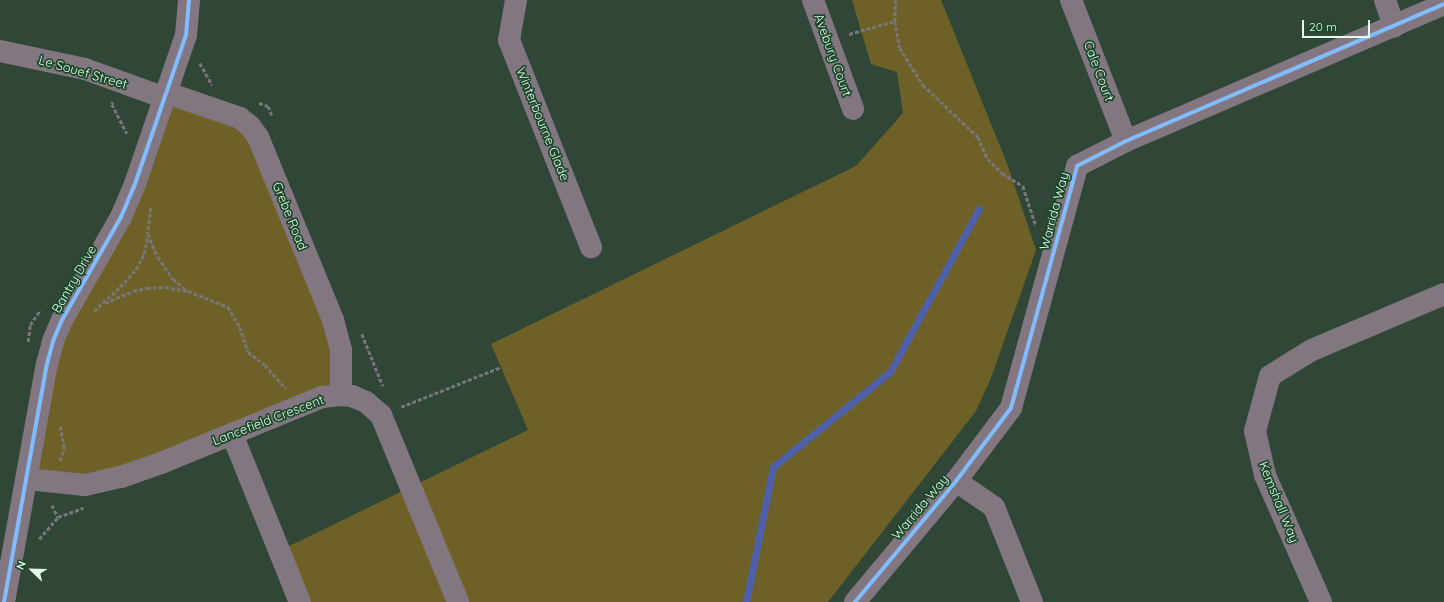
<!DOCTYPE html>
<style>
body{margin:0}
#map{position:relative;width:1444px;height:602px;overflow:hidden;background:#304737;font-family:Quicksand,sans-serif}
div>[style]{position:absolute}
.green>*{inset:0;background:#6e6127}
.stream>*{height:7px;margin:-3.5px;padding:0 3.5px;transform-origin:3.5px;border-radius:3.5px;background:#4f60aa}
.path>*{height:2.5px;margin-top:-1.25px;transform-origin:0;background:repeating-linear-gradient(90deg,#777678 0 4px,transparent 0 6px)}
.minor>*{height:22px;margin:-11px;padding:0 11px;transform-origin:11px;border-radius:11px;background:#827781}
.cycleway>*{height:4px;margin:-2px;padding:0 2px;transform-origin:2px;border-radius:2px;background:#80bcff}
span{translate:-50% -50%;white-space:nowrap;text-align:center;line-height:1.15;-webkit-text-stroke:3.5px #1a4629;paint-order:stroke}
.street-label{font-size:13px;color:#e4fcea}
.north{position:absolute;left:12px;top:550px;width:40px;height:40px;-webkit-text-stroke:3px #1a4629;paint-order:stroke;rotate:293deg;font-size:11px;font-weight:700;line-height:16px;text-align:center;color:#e4fcea}
.north::after{content:'';display:block;margin:auto;width:14px;height:18px;background:#e4fcea;clip-path:polygon(50% 0,100% 100%,50% 72%,0 100%)}
.scale{position:absolute;left:1302px;top:20px;width:68px;height:18px;box-sizing:border-box;border:2px solid #e4fcea;border-top:0;padding-left:5px;font-size:12px;line-height:14px;white-space:nowrap;color:#e4fcea;-webkit-text-stroke:3px #1a4629;paint-order:stroke}
</style>
<div id="map">
<div class="green">
<div style="clip-path:polygon(852px 0,941px 0,1008px 166px,1036px 250px,991px 378px,976px 411px,828px 602px,295px 602px,277px 552px,528px 430px,491px 344px,856px 166px,903px 113px,897px 72px,871px 64px)"></div>
<div style="clip-path:polygon(167px 93px,240px 118px,341px 362px,341px 395px,85px 485px,27px 479px,56px 335px)"></div>
</div>
<div class="stream">
<div style="left:746px;top:602px;width:138px;rotate:-78.7deg"></div>
<div style="left:773px;top:467px;width:151px;rotate:-39.1deg"></div>
<div style="left:890px;top:372px;width:186px;rotate:-61.4deg"></div>
</div>
<div class="path">
<div style="left:896px;top:0;width:21px;rotate:93deg"></div>
<div style="left:895px;top:21px;width:27px;rotate:80deg"></div>
<div style="left:900px;top:48px;width:44px;rotate:58.1deg"></div>
<div style="left:923px;top:85px;width:76px;rotate:43.4deg"></div>
<div style="left:978px;top:137px;width:24px;rotate:66deg"></div>
<div style="left:988px;top:159px;width:20px;rotate:45deg"></div>
<div style="left:1002px;top:173px;width:25px;rotate:32deg"></div>
<div style="left:1023px;top:186px;width:42px;rotate:72deg"></div>
<div style="left:849px;top:34px;width:48px;rotate:-15.8deg"></div>
<div style="left:200px;top:63px;width:25px;rotate:61deg"></div>
<div style="left:113px;top:102px;width:2px;rotate:117deg"></div>
<div style="left:112px;top:104px;width:33px;rotate:63deg"></div>
<div style="left:259px;top:103px;width:9px;rotate:18deg"></div>
<div style="left:268px;top:106px;width:10px;rotate:66deg"></div>
<div style="left:151px;top:208px;width:26px;rotate:97deg"></div>
<div style="left:148px;top:234px;width:25px;rotate:67deg"></div>
<div style="left:158px;top:257px;width:27px;rotate:56deg"></div>
<div style="left:173px;top:279px;width:19px;rotate:39deg"></div>
<div style="left:188px;top:291px;width:43px;rotate:21.8deg"></div>
<div style="left:228px;top:307px;width:23px;rotate:59deg"></div>
<div style="left:240px;top:327px;width:26px;rotate:72deg"></div>
<div style="left:248px;top:352px;width:21px;rotate:37deg"></div>
<div style="left:265px;top:365px;width:31px;rotate:48deg"></div>
<div style="left:105px;top:303px;width:30px;rotate:-23deg"></div>
<div style="left:133px;top:291px;width:14px;rotate:-12deg"></div>
<div style="left:147px;top:288px;width:18px;rotate:-3deg"></div>
<div style="left:165px;top:287px;width:22px;rotate:10deg"></div>
<div style="left:94px;top:311px;width:35px;rotate:-43deg"></div>
<div style="left:120px;top:287px;width:24px;rotate:-48deg"></div>
<div style="left:136px;top:269px;width:17px;rotate:-62deg"></div>
<div style="left:144px;top:254px;width:20px;rotate:-79deg"></div>
<div style="left:362px;top:334px;width:56px;rotate:68deg"></div>
<div style="left:28px;top:342px;width:17px;rotate:-83deg"></div>
<div style="left:30px;top:325px;width:18px;rotate:-56deg"></div>
<div style="left:401px;top:407px;width:108px;rotate:-21.8deg"></div>
<div style="left:60px;top:461px;width:14px;rotate:-73deg"></div>
<div style="left:64px;top:448px;width:23px;rotate:-100deg"></div>
<div style="left:52px;top:505px;width:13px;rotate:63deg"></div>
<div style="left:39px;top:539px;width:29px;rotate:-49deg"></div>
<div style="left:58px;top:517px;width:27px;rotate:-20deg"></div>
</div>
<div class="minor">
<div style="left:516px;top:0;width:41px;rotate:99.9deg"></div>
<div style="left:509px;top:40px;width:223px;rotate:68.4deg"></div>
<div style="left:813px;top:0;width:116px;rotate:69.8deg"></div>
<div style="left:1071px;top:0;width:151px;rotate:68.7deg"></div>
<div style="left:1385px;top:0;width:28px;rotate:71deg"></div>
<div style="left:0;top:51px;width:87px;rotate:12deg"></div>
<div style="left:85px;top:69px;width:85px;rotate:19.9deg"></div>
<div style="left:167px;top:93px;width:77px;rotate:18.9deg"></div>
<div style="left:240px;top:118px;width:13px;rotate:39deg"></div>
<div style="left:250px;top:126px;width:14px;rotate:54deg"></div>
<div style="left:258px;top:137px;width:198px;rotate:67.7deg"></div>
<div style="left:333px;top:320px;width:31px;rotate:75deg"></div>
<div style="left:341px;top:350px;width:45px;rotate:90deg"></div>
<div style="left:232px;top:434px;width:181px;rotate:68deg"></div>
<div style="left:27px;top:479px;width:58px;rotate:5.9deg"></div>
<div style="left:85px;top:485px;width:37px;rotate:-13deg"></div>
<div style="left:121px;top:477px;width:42px;rotate:-19.3deg"></div>
<div style="left:161px;top:463px;width:174px;rotate:-22.3deg"></div>
<div style="left:322px;top:397px;width:19px;rotate:-6deg"></div>
<div style="left:341px;top:395px;width:11px;rotate:5deg"></div>
<div style="left:352px;top:396px;width:15px;rotate:23deg"></div>
<div style="left:366px;top:402px;width:20px;rotate:41deg"></div>
<div style="left:381px;top:415px;width:202px;rotate:67.6deg"></div>
<div style="left:956px;top:481px;width:46px;rotate:34.4deg"></div>
<div style="left:994px;top:507px;width:102px;rotate:68.2deg"></div>
<div style="left:4px;top:602px;width:242px;rotate:-79.8deg"></div>
<div style="left:47px;top:364px;width:24px;rotate:-75deg"></div>
<div style="left:53px;top:341px;width:23px;rotate:-67deg"></div>
<div style="left:62px;top:320px;width:119px;rotate:-60.2deg"></div>
<div style="left:121px;top:217px;width:39px;rotate:-67deg"></div>
<div style="left:136px;top:181px;width:154px;rotate:-71.1deg"></div>
<div style="left:186px;top:35px;width:35px;rotate:-85deg"></div>
<div style="left:855px;top:602px;width:158px;rotate:-50.1deg"></div>
<div style="left:956px;top:481px;width:91px;rotate:-53deg"></div>
<div style="left:1011px;top:408px;width:251px;rotate:-74.7deg"></div>
<div style="left:1077px;top:166px;width:55px;rotate:-27deg"></div>
<div style="left:1126px;top:141px;width:346px;rotate:-23.3deg"></div>
<div style="left:1321px;top:602px;width:139px;rotate:-113.8deg"></div>
<div style="left:1265px;top:475px;width:45px;rotate:-102.8deg"></div>
<div style="left:1255px;top:431px;width:57px;rotate:-74.7deg"></div>
<div style="left:1270px;top:376px;width:49px;rotate:-31.8deg"></div>
<div style="left:1312px;top:350px;width:143px;rotate:-23deg"></div>
</div>
<div class="cycleway">
<div style="left:4px;top:602px;width:242px;rotate:-79.8deg"></div>
<div style="left:47px;top:364px;width:24px;rotate:-75deg"></div>
<div style="left:53px;top:341px;width:23px;rotate:-67deg"></div>
<div style="left:62px;top:320px;width:119px;rotate:-60.2deg"></div>
<div style="left:121px;top:217px;width:39px;rotate:-67deg"></div>
<div style="left:136px;top:181px;width:154px;rotate:-71.1deg"></div>
<div style="left:186px;top:35px;width:35px;rotate:-85deg"></div>
<div style="left:855px;top:602px;width:158px;rotate:-50.1deg"></div>
<div style="left:956px;top:481px;width:91px;rotate:-53deg"></div>
<div style="left:1011px;top:408px;width:251px;rotate:-74.7deg"></div>
<div style="left:1077px;top:166px;width:55px;rotate:-27deg"></div>
<div style="left:1126px;top:141px;width:346px;rotate:-23.3deg"></div>
</div>
<div class="street-label">
<span style="left:833px;top:55px;rotate:70deg">Avebury Court</span>
<span style="left:1099px;top:71px;rotate:69deg">Cale Court</span>
<span style="left:83px;top:72px;rotate:16deg">Le Souef Street</span>
<span style="left:543px;top:124px;rotate:68deg">Winterbourne Glade</span>
<span style="left:1054px;top:211px;rotate:-75deg">Warrida Way</span>
<span style="left:290px;top:216px;rotate:68deg">Grebe Road</span>
<span style="left:74px;top:279px;rotate:-60deg">Bantry Drive</span>
<span style="left:268px;top:420px;rotate:-21deg">Lancefield Crescent</span>
<span style="left:1279px;top:502px;rotate:68deg">Kemshall Way</span>
<span style="left:920px;top:507px;rotate:-50deg">Warrida Way</span>
</div>
<div class="north">N</div>
<div class="scale">20 m</div>
</div>
